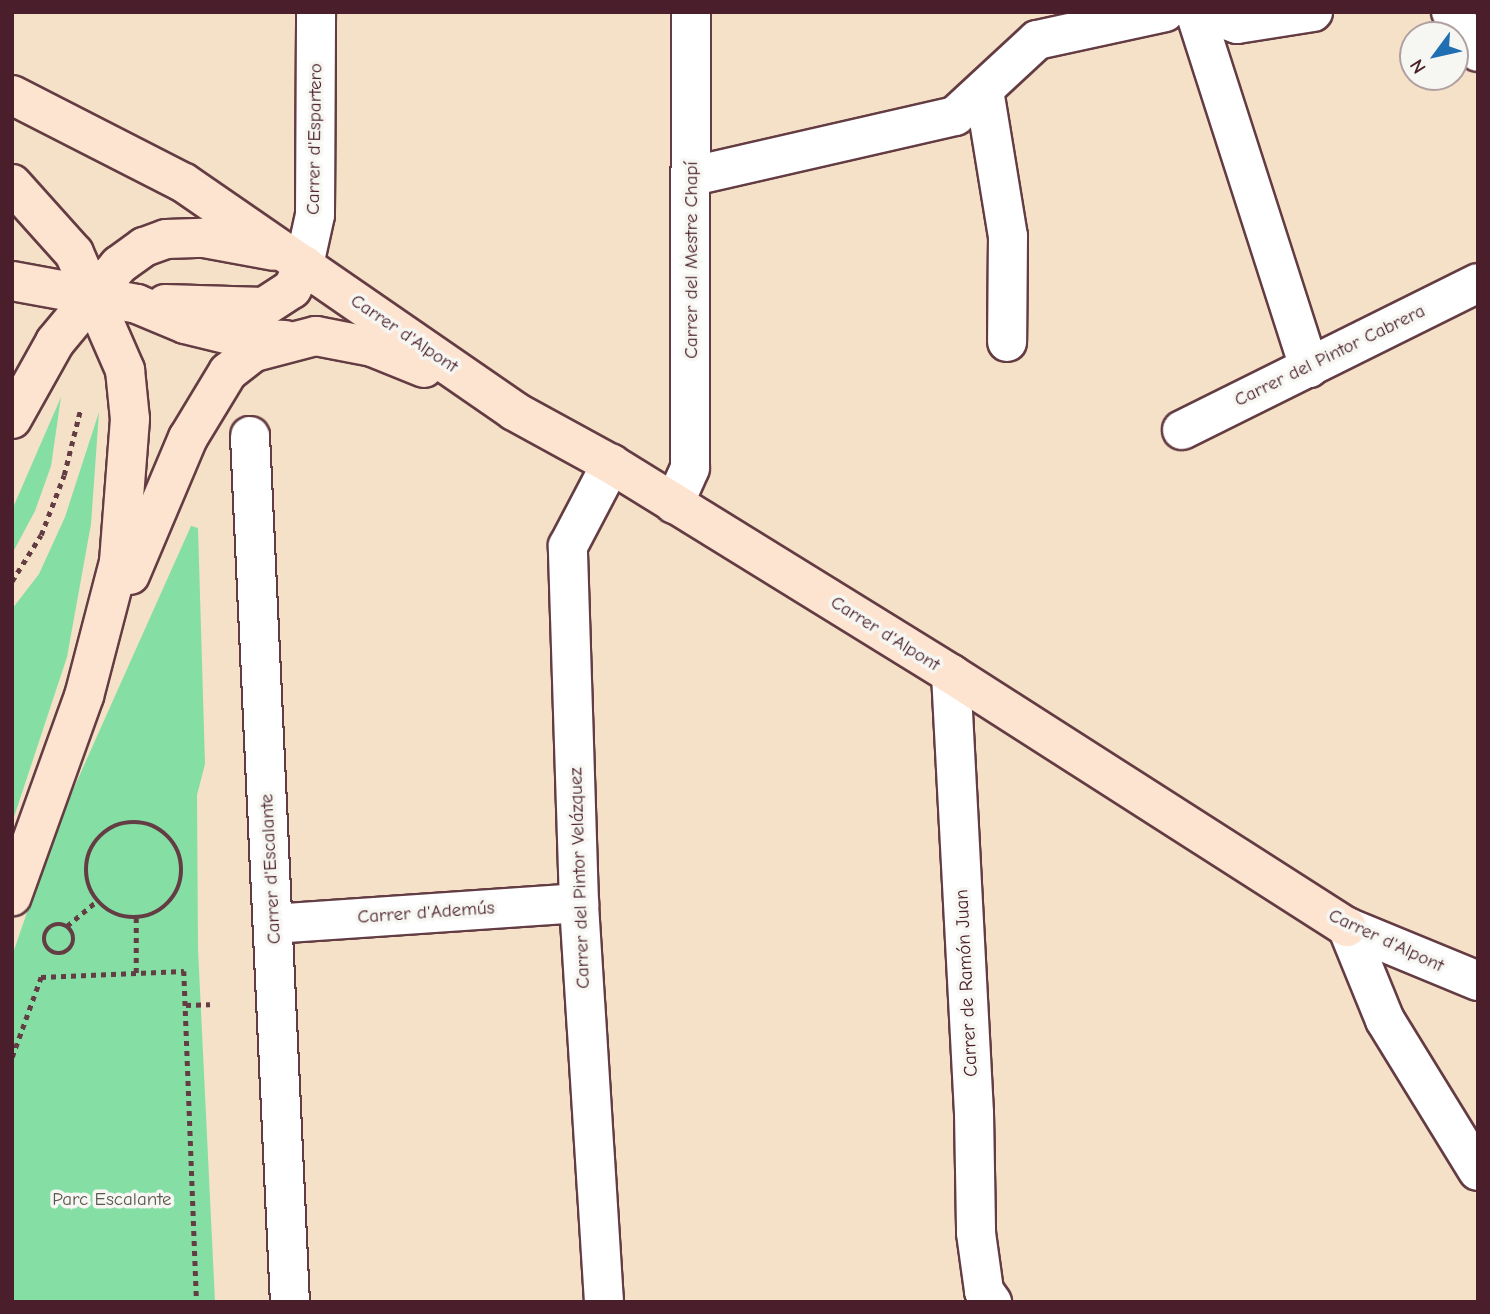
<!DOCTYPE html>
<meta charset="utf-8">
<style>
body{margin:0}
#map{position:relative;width:1490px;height:1314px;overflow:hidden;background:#f4e1c8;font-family:"Comic Neue",sans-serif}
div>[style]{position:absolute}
.green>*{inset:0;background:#85dea3}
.path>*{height:4.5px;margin-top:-2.25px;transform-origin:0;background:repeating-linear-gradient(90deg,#643c43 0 5px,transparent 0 10px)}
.path>.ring{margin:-2.25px;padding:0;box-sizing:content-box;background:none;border:4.5px solid #643c43;border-radius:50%}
.roads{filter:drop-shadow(2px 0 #643c43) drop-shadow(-2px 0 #643c43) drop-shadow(0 2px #643c43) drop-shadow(0 -2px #643c43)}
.street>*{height:38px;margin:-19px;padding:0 19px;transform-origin:19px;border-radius:19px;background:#fff}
.secondary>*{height:38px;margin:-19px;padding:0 19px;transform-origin:19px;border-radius:19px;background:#fde4d0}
span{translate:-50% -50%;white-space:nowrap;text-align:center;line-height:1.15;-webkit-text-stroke:7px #f6f6f2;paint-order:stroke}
.street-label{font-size:19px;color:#4a1f2b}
.park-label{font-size:19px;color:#5c584f}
.frame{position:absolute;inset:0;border:14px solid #4a1f2b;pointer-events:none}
.north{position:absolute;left:1399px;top:21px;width:70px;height:70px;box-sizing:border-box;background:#f6f6f2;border:2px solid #b1a0a2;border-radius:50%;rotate:237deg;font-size:19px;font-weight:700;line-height:28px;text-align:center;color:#4a1f2b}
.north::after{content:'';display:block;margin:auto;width:24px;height:32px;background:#1f6fb2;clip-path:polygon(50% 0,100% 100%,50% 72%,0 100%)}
</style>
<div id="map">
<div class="green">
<div style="clip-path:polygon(61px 397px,51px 466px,35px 511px,12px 554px,12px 510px)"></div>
<div style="clip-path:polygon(99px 412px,91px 524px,67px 657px,12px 823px,12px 609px,39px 574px,65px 517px)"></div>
<div style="clip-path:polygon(191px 526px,198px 528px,205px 764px,197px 795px,198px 949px,215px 1302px,12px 1302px,12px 956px,56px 828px)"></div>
</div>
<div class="path">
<div style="left:12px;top:581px;width:54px;rotate:-57.8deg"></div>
<div style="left:41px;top:535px;width:64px;rotate:-69deg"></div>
<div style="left:64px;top:475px;width:66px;rotate:-76deg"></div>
<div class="ring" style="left:86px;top:822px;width:91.5px;height:91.5px"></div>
<div class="ring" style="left:44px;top:924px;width:25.5px;height:25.5px"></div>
<div style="left:67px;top:926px;width:39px;rotate:-40deg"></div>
<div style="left:136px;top:973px;width:55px;rotate:-90deg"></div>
<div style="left:186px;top:1005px;width:24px;rotate:-2deg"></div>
<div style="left:12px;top:1057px;width:85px;rotate:-70.1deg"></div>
<div style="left:41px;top:977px;width:143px;rotate:-2.4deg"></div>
<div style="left:184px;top:971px;width:331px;rotate:87.8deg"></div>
</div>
<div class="roads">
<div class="street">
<div style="left:1195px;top:12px;width:374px;rotate:72.2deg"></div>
<div style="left:1204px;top:12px;width:35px;rotate:20deg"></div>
<div style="left:1237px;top:24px;width:77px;rotate:-9deg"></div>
<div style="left:1451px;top:12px;width:48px;rotate:56deg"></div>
<div style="left:984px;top:90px;width:148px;rotate:80.7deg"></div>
<div style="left:1008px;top:236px;width:106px;rotate:90.5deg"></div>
<div style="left:693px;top:176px;width:269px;rotate:-12.9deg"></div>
<div style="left:955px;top:116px;width:112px;rotate:-42.8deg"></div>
<div style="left:1037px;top:40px;width:131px;rotate:-12.3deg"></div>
<div style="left:304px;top:265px;width:51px;rotate:-77.6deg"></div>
<div style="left:315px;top:215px;width:203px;rotate:-89.7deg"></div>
<div style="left:1182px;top:430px;width:330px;rotate:-26.4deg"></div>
<div style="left:250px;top:436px;width:867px;rotate:87.36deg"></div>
<div style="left:674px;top:504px;width:39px;rotate:-66deg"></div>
<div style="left:690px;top:468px;width:456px;rotate:-89.9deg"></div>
<div style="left:951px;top:674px;width:440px;rotate:87deg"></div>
<div style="left:974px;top:1113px;width:120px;rotate:89deg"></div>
<div style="left:976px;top:1233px;width:59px;rotate:82.1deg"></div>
<div style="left:984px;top:1291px;width:14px;rotate:54deg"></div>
<div style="left:273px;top:924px;width:307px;rotate:-3.9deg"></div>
<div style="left:1347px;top:927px;width:100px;rotate:67.8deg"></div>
<div style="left:1385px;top:1020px;width:177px;rotate:58.4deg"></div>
<div style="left:1347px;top:927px;width:142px;rotate:22.4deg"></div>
<div style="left:604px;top:1302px;width:400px;rotate:-93.6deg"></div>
<div style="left:579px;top:903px;width:357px;rotate:-91.8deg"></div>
<div style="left:568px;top:546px;width:93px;rotate:-62.3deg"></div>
</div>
<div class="secondary">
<div style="left:12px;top:95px;width:193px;rotate:27.1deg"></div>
<div style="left:184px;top:183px;width:401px;rotate:34.6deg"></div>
<div style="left:514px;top:411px;width:111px;rotate:28.7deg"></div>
<div style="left:611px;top:464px;width:400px;rotate:31.7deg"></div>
<div style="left:951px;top:674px;width:470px;rotate:32.6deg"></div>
<div style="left:12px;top:184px;width:93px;rotate:48.1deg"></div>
<div style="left:74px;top:253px;width:128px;rotate:66.4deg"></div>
<div style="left:125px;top:370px;width:49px;rotate:84.2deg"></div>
<div style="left:130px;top:419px;width:143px;rotate:94.4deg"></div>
<div style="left:119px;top:562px;width:138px;rotate:104.6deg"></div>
<div style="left:84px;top:696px;width:213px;rotate:109.8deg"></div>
<div style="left:12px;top:281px;width:127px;rotate:10.4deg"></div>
<div style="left:137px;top:304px;width:52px;rotate:22.6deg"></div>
<div style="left:185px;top:324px;width:59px;rotate:13.8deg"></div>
<div style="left:242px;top:338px;width:43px;rotate:2.7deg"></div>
<div style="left:165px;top:304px;width:99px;rotate:1.7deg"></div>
<div style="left:264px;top:307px;width:33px;rotate:-33deg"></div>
<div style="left:292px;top:289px;width:27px;rotate:-63deg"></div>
<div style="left:12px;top:419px;width:88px;rotate:-60.8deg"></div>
<div style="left:55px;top:342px;width:100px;rotate:-50.3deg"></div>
<div style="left:119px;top:265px;width:31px;rotate:-36deg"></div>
<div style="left:144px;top:247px;width:23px;rotate:-20deg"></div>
<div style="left:166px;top:239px;width:38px;rotate:-2deg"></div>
<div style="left:204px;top:238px;width:71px;rotate:10.5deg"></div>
<div style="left:130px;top:575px;width:149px;rotate:-67.1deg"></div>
<div style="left:188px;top:438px;width:77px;rotate:-58.8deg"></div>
<div style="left:228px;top:372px;width:33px;rotate:-38deg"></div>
<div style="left:254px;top:352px;width:64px;rotate:-14.5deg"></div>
<div style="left:316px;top:336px;width:57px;rotate:11.1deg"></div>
<div style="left:372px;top:347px;width:56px;rotate:22deg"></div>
</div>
</div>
<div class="street-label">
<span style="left:315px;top:139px;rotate:-89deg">Carrer d'Espartero</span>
<span style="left:692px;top:260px;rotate:-90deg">Carrer del Mestre Chapí</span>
<span style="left:404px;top:334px;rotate:34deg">Carrer d'Alpont</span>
<span style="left:1330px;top:356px;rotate:-26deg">Carrer del Pintor Cabrera</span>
<span style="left:885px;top:634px;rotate:32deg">Carrer d'Alpont</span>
<span style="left:271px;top:869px;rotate:-93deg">Carrer d'Escalante</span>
<span style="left:580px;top:878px;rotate:-92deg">Carrer del Pintor Velázquez</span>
<span style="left:426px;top:913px;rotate:-4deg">Carrer d'Ademús</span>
<span style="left:1386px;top:941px;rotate:25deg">Carrer d'Alpont</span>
<span style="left:967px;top:983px;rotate:-93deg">Carrer de Ramón Juan</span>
</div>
<div class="park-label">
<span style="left:112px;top:1200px">Parc Escalante</span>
</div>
<div class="frame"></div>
<div class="north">N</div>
</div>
